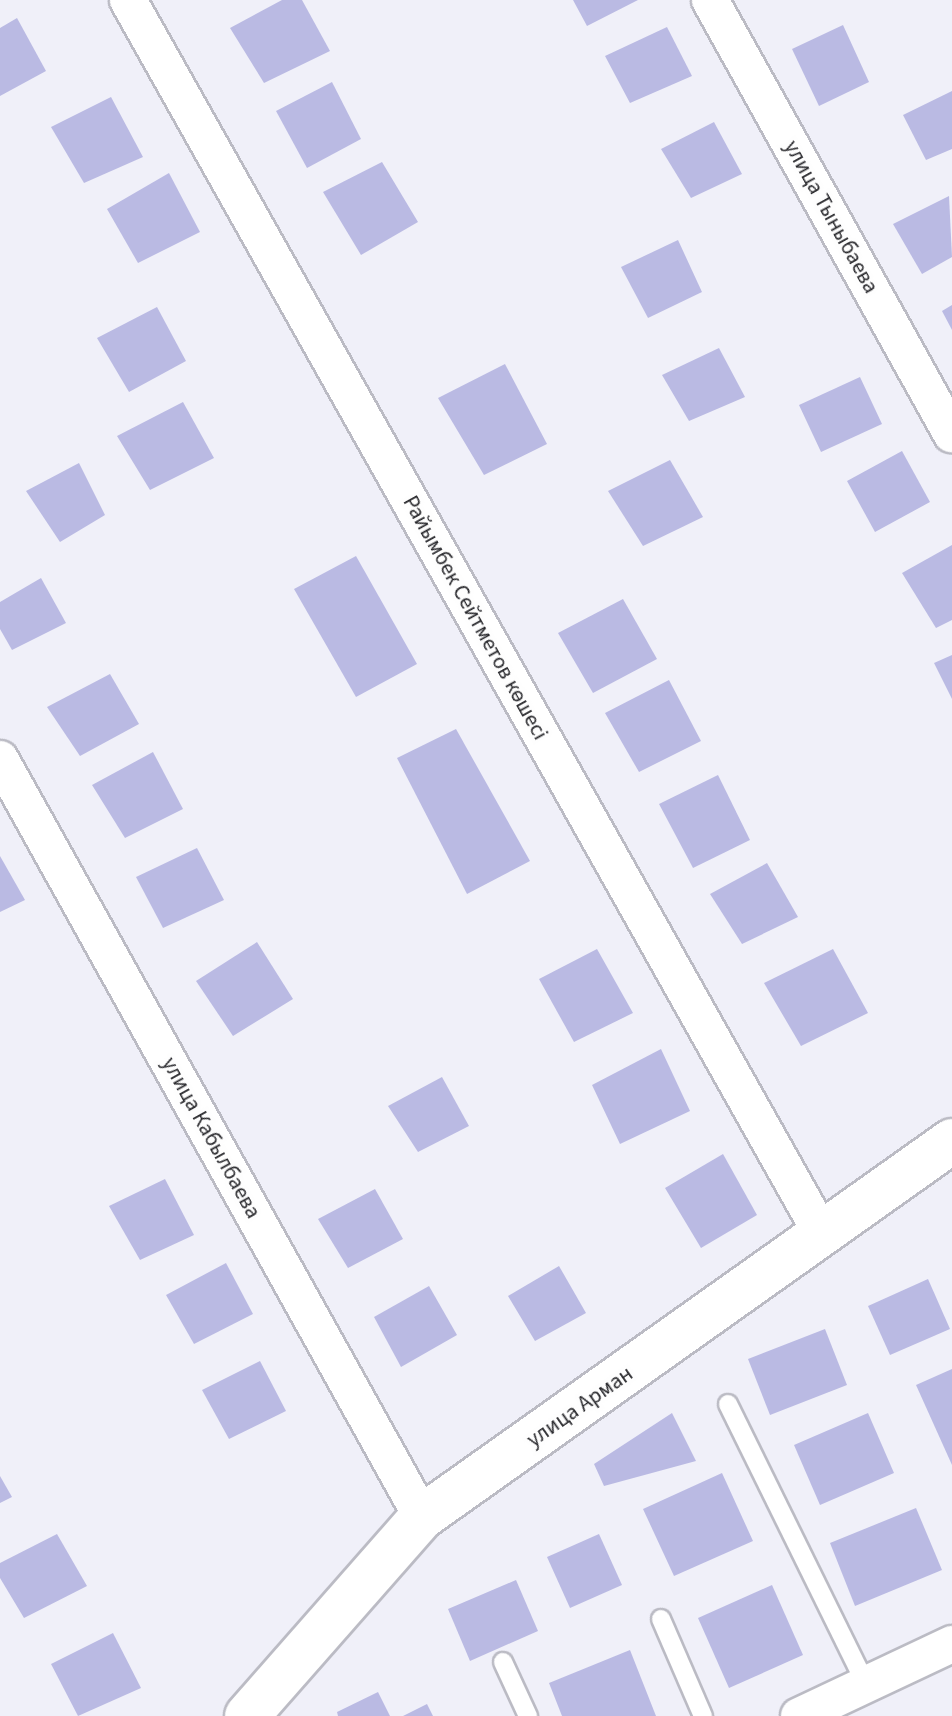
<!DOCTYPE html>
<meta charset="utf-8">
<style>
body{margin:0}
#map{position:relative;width:952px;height:1716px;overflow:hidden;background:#f0f0f9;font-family:"Source Sans 3",sans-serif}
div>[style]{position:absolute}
.building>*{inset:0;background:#babae3}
.roads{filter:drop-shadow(2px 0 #bbbbc4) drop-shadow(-2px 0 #bbbbc4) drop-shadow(0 2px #bbbbc4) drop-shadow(0 -2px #bbbbc4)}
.lane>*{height:18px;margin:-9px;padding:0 9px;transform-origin:9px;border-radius:9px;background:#fff}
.street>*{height:36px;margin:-18px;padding:0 18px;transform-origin:18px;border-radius:18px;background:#fff}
.secondary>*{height:44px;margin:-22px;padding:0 22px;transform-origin:22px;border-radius:22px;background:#fff}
span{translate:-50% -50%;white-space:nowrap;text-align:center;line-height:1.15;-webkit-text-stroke:8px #fefefe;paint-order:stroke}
.street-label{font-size:22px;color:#28282c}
</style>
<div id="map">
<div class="building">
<div style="clip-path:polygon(282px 0,302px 0,330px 51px,264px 83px,230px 28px)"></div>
<div style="clip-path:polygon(573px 0,638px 0,587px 26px)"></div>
<div style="clip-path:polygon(17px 18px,46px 71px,0 96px,0 28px)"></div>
<div style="clip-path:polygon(843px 25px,869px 82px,819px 106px,792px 49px)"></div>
<div style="clip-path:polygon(667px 27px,692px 76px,630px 103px,605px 56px)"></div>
<div style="clip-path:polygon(332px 82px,361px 139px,307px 168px,276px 111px)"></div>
<div style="clip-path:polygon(952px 91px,952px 149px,926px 160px,903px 115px)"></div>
<div style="clip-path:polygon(111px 97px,143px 157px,84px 183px,51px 127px)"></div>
<div style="clip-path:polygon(714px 122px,742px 174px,691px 198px,661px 149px)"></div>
<div style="clip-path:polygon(382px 162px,418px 222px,361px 255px,323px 192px)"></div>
<div style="clip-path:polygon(169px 173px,200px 232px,138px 263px,107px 209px)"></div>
<div style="clip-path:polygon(949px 196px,952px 257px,922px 274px,893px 224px)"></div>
<div style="clip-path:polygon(678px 240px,702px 292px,648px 318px,621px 267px)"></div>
<div style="clip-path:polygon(952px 305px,952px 330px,942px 311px)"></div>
<div style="clip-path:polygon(157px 307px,186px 361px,129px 392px,97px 338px)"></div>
<div style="clip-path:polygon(719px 348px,745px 397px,689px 421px,662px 375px)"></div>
<div style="clip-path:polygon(505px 364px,547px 444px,484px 475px,438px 398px)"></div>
<div style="clip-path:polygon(860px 377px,882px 424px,821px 452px,799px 405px)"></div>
<div style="clip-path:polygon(183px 402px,214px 458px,150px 490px,117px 436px)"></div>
<div style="clip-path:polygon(902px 451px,930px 502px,875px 532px,847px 481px)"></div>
<div style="clip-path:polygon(670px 460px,703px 517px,643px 546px,608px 491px)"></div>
<div style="clip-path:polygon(79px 463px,105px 515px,60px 542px,26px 491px)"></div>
<div style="clip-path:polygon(952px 545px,952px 620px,936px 628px,902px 573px)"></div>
<div style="clip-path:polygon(356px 556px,417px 664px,356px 697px,294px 589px)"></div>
<div style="clip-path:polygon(41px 578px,66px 623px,12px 650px,0 629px,0 602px)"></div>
<div style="clip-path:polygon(623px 599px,657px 659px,593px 693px,558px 633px)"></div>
<div style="clip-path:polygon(952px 655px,952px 699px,934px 663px)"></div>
<div style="clip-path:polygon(110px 674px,139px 724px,80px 756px,47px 707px)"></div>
<div style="clip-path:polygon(669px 680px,701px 741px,639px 772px,605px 713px)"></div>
<div style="clip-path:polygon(456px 729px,530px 861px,467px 894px,397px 758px)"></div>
<div style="clip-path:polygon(153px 752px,183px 809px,125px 838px,92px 785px)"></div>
<div style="clip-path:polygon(718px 775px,750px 840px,693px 868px,659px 804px)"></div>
<div style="clip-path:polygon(197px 848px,224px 900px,163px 928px,136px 877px)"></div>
<div style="clip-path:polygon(0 856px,25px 900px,0 912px)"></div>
<div style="clip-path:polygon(767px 863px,798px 917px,742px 944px,710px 894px)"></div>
<div style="clip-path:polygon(257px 942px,293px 999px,233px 1036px,196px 981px)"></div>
<div style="clip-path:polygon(597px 949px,633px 1013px,574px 1042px,539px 979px)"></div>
<div style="clip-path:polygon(833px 949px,868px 1013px,801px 1046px,764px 983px)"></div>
<div style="clip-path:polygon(661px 1049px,690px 1111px,620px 1144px,592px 1085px)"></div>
<div style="clip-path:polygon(442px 1077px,469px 1126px,418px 1152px,388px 1106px)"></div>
<div style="clip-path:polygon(723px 1154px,757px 1215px,701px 1248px,665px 1188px)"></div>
<div style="clip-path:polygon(165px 1179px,194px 1235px,140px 1260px,109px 1206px)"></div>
<div style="clip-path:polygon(375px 1189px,403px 1239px,348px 1268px,318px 1219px)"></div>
<div style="clip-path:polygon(226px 1263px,253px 1314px,194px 1344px,166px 1295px)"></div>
<div style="clip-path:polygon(559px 1266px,586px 1313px,535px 1341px,508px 1296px)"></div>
<div style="clip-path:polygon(928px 1279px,950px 1329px,890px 1355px,868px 1306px)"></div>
<div style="clip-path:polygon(429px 1286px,457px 1335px,401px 1367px,374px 1317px)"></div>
<div style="clip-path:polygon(825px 1329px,847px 1385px,770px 1415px,748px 1359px)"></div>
<div style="clip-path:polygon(260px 1361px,286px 1411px,229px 1439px,202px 1390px)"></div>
<div style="clip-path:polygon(952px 1369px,952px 1465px,916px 1385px)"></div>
<div style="clip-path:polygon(672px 1413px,696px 1461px,604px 1486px,594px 1464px)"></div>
<div style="clip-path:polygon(868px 1413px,894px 1473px,820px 1505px,794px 1445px)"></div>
<div style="clip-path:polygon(722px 1473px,753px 1541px,674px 1576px,643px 1509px)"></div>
<div style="clip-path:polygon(0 1476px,12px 1497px,0 1503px)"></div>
<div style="clip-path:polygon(916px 1508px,942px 1570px,855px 1606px,830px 1543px)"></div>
<div style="clip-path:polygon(57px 1534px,87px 1586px,24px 1618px,0 1578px,0 1563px)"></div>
<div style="clip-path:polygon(599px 1534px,622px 1585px,570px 1608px,547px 1557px)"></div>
<div style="clip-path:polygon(516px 1580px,538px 1631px,470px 1661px,448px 1609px)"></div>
<div style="clip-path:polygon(772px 1585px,803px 1655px,729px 1688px,698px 1618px)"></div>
<div style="clip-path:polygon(113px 1633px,141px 1688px,78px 1716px,51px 1664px)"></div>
<div style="clip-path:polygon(630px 1650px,656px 1716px,562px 1716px,549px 1683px)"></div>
<div style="clip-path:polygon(378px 1692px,390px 1716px,338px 1716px,337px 1712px)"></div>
<div style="clip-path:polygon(427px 1704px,433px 1716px,403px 1716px)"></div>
</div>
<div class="roads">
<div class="lane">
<div style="left:728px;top:1404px;width:311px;rotate:63.8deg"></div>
<div style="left:661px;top:1619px;width:106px;rotate:66.6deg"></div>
<div style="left:503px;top:1662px;width:60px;rotate:65.2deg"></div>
</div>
<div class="street">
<div style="left:128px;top:0;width:1418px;rotate:60.65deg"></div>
<div style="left:710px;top:0;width:497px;rotate:60.9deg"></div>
<div style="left:0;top:759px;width:868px;rotate:60.89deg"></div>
<div style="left:799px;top:1716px;width:169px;rotate:-25.2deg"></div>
</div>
<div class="secondary">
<div style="left:247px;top:1716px;width:265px;rotate:-48.7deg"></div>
<div style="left:422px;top:1517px;width:650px;rotate:-35.35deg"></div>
</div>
</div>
<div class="street-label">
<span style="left:831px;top:217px;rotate:61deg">улица Тыныбаева</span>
<span style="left:475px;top:618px;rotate:61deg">Райымбек Сейтметов көшесі</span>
<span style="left:211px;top:1138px;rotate:61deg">улица Кабылбаева</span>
<span style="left:580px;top:1407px;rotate:-35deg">улица Арман</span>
</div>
</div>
